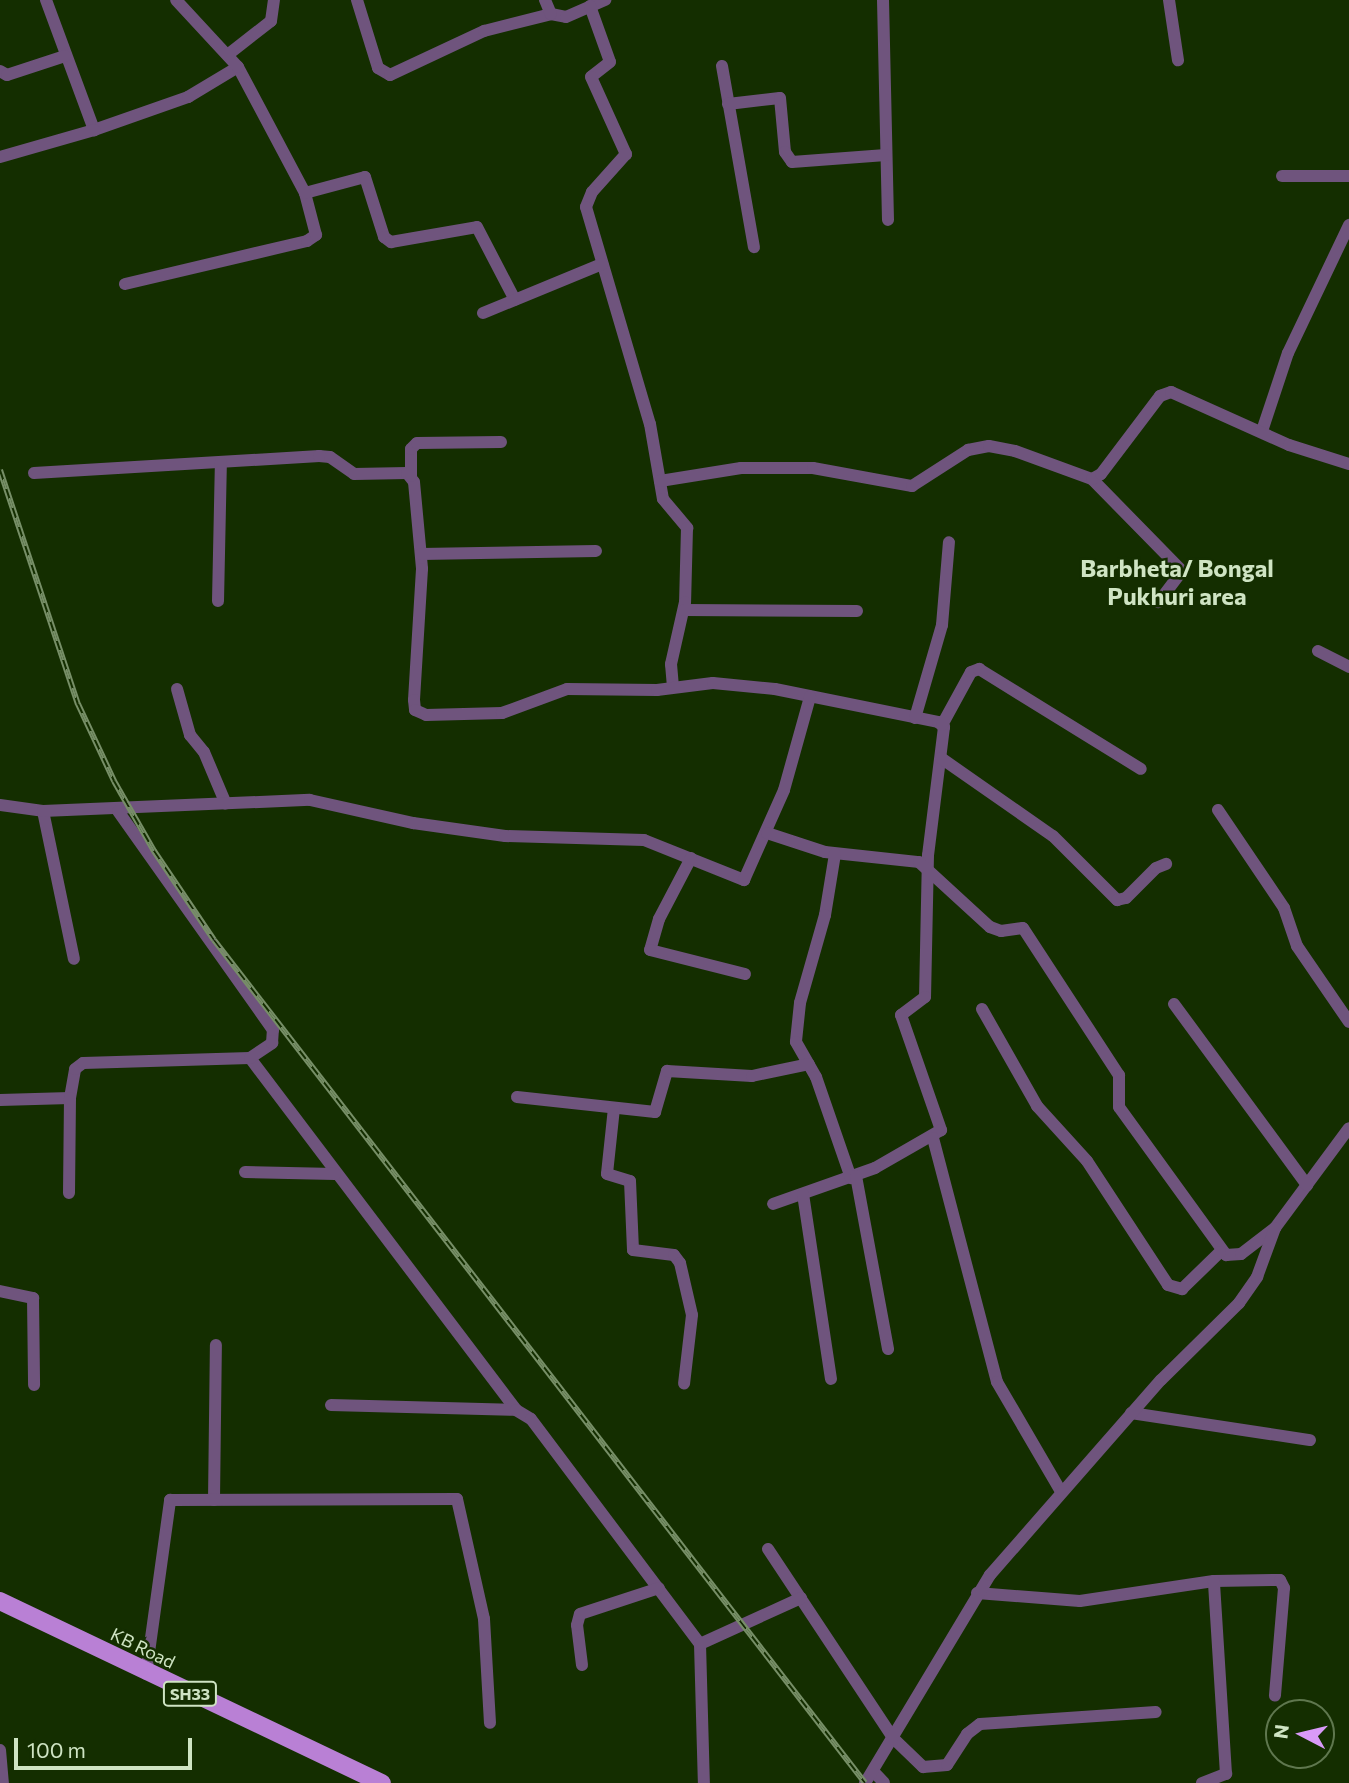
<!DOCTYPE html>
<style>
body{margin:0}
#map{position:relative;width:1349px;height:1783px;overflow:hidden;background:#142e00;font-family:Commissioner,sans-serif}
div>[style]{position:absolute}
.minor>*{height:12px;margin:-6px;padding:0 6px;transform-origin:6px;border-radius:6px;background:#6f547d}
.primary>*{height:18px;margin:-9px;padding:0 9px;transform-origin:9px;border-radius:9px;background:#b980d5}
.rail>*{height:6px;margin-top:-3px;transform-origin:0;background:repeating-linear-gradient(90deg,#142e00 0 10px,#778f67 0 20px);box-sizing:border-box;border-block:2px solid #778f67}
span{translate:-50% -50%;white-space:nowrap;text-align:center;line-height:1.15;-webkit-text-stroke:5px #142e00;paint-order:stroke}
.shield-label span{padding:2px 5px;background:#142e00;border:2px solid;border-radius:5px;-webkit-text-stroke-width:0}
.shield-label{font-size:16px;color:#cfe4c3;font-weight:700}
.street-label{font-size:18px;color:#cfe4c3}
.district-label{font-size:24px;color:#cfe4c3;font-weight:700}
.north{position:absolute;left:1265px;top:1699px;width:70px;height:70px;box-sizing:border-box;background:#142e00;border:2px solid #5f774e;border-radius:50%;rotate:277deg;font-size:19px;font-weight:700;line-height:28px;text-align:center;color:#cfe4c3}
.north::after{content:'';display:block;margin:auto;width:24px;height:32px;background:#d99af8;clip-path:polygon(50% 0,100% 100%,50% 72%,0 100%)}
.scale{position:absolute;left:14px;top:1738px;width:178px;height:32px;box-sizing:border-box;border:4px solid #cfe4c3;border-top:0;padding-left:9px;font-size:21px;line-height:24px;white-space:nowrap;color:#cfe4c3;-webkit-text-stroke:5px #142e00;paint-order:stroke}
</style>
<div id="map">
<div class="minor">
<div style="left:46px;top:0;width:139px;rotate:69.7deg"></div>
<div style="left:94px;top:130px;width:100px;rotate:-19.3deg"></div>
<div style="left:188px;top:97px;width:58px;rotate:-31deg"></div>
<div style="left:357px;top:0;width:71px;rotate:72.8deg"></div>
<div style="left:378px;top:68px;width:14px;rotate:30deg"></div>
<div style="left:390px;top:75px;width:104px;rotate:-25.1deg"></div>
<div style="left:484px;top:31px;width:69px;rotate:-14.2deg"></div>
<div style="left:551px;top:14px;width:15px;rotate:11deg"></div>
<div style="left:566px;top:17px;width:43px;rotate:-23.6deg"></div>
<div style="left:545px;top:0;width:15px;rotate:67deg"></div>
<div style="left:883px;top:0;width:220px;rotate:88.7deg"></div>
<div style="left:1169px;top:0;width:61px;rotate:81.5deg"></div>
<div style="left:590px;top:6px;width:59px;rotate:70.3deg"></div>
<div style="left:610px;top:62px;width:24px;rotate:142deg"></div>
<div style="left:591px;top:77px;width:85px;rotate:65.6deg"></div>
<div style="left:626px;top:154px;width:51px;rotate:131.8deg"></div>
<div style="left:592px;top:192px;width:16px;rotate:112deg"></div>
<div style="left:586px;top:207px;width:226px;rotate:73.6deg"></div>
<div style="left:650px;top:424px;width:76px;rotate:80.2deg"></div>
<div style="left:663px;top:499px;width:38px;rotate:50deg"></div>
<div style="left:687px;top:528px;width:74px;rotate:91.5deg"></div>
<div style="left:685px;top:602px;width:64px;rotate:102.7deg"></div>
<div style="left:671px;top:664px;width:23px;rotate:85deg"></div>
<div style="left:230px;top:53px;width:52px;rotate:-38deg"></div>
<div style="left:271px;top:21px;width:21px;rotate:-82deg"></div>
<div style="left:722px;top:66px;width:184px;rotate:80deg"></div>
<div style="left:0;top:71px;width:8px;rotate:30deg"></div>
<div style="left:7px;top:75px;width:61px;rotate:-18.1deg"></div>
<div style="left:728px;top:104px;width:52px;rotate:-6.6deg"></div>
<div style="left:780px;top:98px;width:54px;rotate:84.7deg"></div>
<div style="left:785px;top:152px;width:12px;rotate:55deg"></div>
<div style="left:792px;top:162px;width:94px;rotate:-4.3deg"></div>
<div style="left:0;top:157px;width:98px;rotate:-16deg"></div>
<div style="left:1282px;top:176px;width:67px"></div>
<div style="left:305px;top:193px;width:62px;rotate:-14.9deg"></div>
<div style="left:365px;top:177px;width:63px;rotate:72.4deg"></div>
<div style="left:384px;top:237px;width:9px;rotate:36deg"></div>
<div style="left:391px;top:242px;width:87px;rotate:-9.9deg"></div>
<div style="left:477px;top:227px;width:82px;rotate:62.5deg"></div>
<div style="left:125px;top:284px;width:187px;rotate:-13.3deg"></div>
<div style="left:307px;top:241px;width:11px;rotate:-34deg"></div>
<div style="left:316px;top:235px;width:43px;rotate:-104.7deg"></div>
<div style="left:305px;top:193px;width:143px;rotate:-118deg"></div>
<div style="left:238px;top:67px;width:91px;rotate:-132.8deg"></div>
<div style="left:483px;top:313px;width:129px;rotate:-22.4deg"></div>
<div style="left:1262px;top:431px;width:82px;rotate:-71.6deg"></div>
<div style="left:1288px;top:353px;width:142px;rotate:-64.5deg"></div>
<div style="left:34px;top:473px;width:286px;rotate:-3.4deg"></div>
<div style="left:319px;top:456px;width:11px;rotate:5deg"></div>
<div style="left:330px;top:457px;width:29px;rotate:35deg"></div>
<div style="left:354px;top:474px;width:53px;rotate:-1.1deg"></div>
<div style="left:407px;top:473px;width:11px;rotate:52deg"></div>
<div style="left:414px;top:482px;width:87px;rotate:84.7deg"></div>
<div style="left:422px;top:569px;width:131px;rotate:93.5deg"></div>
<div style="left:414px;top:700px;width:10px;rotate:84deg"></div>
<div style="left:415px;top:710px;width:12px;rotate:24deg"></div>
<div style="left:426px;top:715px;width:76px;rotate:-1.5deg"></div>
<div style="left:502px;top:713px;width:69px;rotate:-20.3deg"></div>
<div style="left:567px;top:689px;width:90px;rotate:0.6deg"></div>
<div style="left:657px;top:690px;width:56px;rotate:-7.1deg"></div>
<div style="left:713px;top:683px;width:62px;rotate:5.5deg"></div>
<div style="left:775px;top:689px;width:166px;rotate:11.4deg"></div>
<div style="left:938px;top:722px;width:8px;rotate:40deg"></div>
<div style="left:944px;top:727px;width:129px;rotate:97.1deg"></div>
<div style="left:928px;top:855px;width:142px;rotate:91.2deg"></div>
<div style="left:925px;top:997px;width:30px;rotate:143deg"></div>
<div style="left:901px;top:1015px;width:122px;rotate:70.8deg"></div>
<div style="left:941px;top:1130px;width:76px;rotate:150.1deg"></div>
<div style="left:875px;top:1168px;width:108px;rotate:160.6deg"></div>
<div style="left:411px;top:476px;width:27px;rotate:-90deg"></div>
<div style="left:411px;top:449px;width:8px;rotate:-45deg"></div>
<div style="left:417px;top:443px;width:84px;rotate:-0.7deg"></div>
<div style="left:1092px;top:479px;width:129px;rotate:45.6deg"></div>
<div style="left:1182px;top:571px;width:39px;rotate:127deg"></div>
<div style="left:660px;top:481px;width:82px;rotate:-9.1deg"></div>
<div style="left:741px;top:468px;width:72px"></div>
<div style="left:813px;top:468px;width:101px;rotate:10.3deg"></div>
<div style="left:912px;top:486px;width:67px;rotate:-32.7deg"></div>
<div style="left:968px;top:450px;width:21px;rotate:-11deg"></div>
<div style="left:989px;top:446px;width:26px;rotate:11deg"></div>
<div style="left:1015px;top:451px;width:82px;rotate:20deg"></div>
<div style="left:1092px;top:479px;width:10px;rotate:-29deg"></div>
<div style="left:1101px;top:474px;width:98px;rotate:-52.9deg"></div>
<div style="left:1160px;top:396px;width:12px;rotate:-20deg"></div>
<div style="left:1171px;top:392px;width:129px;rotate:24.2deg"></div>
<div style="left:1289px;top:445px;width:63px;rotate:17.6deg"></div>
<div style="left:421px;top:554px;width:175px;rotate:-1deg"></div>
<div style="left:218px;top:601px;width:139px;rotate:-88.8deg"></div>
<div style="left:684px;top:610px;width:173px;rotate:0.3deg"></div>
<div style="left:1318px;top:651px;width:35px;rotate:27deg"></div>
<div style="left:177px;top:689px;width:48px;rotate:74.2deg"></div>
<div style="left:190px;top:735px;width:22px;rotate:51deg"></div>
<div style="left:204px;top:752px;width:56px;rotate:67.1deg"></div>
<div style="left:915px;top:718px;width:97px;rotate:-73.8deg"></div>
<div style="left:942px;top:625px;width:83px;rotate:-85.2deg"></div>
<div style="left:942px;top:725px;width:60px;rotate:-61.3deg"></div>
<div style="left:971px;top:672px;width:9px;rotate:-21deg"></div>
<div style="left:979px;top:669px;width:190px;rotate:31.7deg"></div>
<div style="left:941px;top:758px;width:136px;rotate:34.9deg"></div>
<div style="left:1053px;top:836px;width:91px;rotate:45deg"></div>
<div style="left:1117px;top:900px;width:9px;rotate:-13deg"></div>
<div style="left:1126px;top:898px;width:42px;rotate:-45deg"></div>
<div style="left:1156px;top:868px;width:11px;rotate:-22deg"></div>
<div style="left:0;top:805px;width:43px;rotate:7.9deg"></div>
<div style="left:43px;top:811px;width:151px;rotate:78.2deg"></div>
<div style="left:1218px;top:810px;width:118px;rotate:56deg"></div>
<div style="left:1284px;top:908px;width:40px;rotate:71.1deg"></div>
<div style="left:1297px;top:946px;width:92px;rotate:55.6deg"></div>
<div style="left:43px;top:811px;width:267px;rotate:-2.4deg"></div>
<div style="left:310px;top:800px;width:106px;rotate:12.6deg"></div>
<div style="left:413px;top:823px;width:93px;rotate:8deg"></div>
<div style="left:505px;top:836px;width:139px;rotate:1.6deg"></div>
<div style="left:644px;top:840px;width:108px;rotate:21.8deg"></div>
<div style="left:744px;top:880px;width:98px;rotate:-66deg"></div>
<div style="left:784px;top:790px;width:97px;rotate:-74.4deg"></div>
<div style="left:767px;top:833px;width:61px;rotate:18.1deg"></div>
<div style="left:825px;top:852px;width:95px;rotate:6.1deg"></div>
<div style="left:919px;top:862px;width:96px;rotate:42.5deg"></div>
<div style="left:990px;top:927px;width:12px;rotate:20deg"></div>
<div style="left:1001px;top:931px;width:22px;rotate:-8deg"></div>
<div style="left:1023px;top:928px;width:176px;rotate:56.9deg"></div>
<div style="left:1119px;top:1075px;width:32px;rotate:90deg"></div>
<div style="left:1119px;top:1107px;width:183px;rotate:54.1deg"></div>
<div style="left:1226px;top:1255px;width:15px;rotate:-4deg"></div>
<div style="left:1241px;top:1254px;width:43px;rotate:-37.4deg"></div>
<div style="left:1275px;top:1228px;width:124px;rotate:-53.5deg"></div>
<div style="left:835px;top:854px;width:62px;rotate:99.3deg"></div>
<div style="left:825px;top:915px;width:91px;rotate:105.9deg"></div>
<div style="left:800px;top:1003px;width:39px;rotate:96deg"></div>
<div style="left:796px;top:1042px;width:40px;rotate:60.3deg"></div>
<div style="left:816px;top:1077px;width:107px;rotate:70.9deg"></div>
<div style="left:691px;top:858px;width:69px;rotate:117.7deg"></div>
<div style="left:659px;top:919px;width:32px;rotate:106deg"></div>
<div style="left:650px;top:950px;width:98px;rotate:14.2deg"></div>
<div style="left:1174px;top:1004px;width:225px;rotate:53.7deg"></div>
<div style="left:982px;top:1009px;width:112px;rotate:60.4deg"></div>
<div style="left:1037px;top:1106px;width:74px;rotate:47.7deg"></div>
<div style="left:1087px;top:1161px;width:148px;rotate:56.8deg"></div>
<div style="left:1168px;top:1285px;width:15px;rotate:16deg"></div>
<div style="left:1182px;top:1289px;width:53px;rotate:-44.2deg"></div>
<div style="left:250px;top:1058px;width:441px;rotate:52.9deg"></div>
<div style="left:517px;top:1097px;width:139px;rotate:6.2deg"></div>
<div style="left:655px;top:1112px;width:43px;rotate:-73.7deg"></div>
<div style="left:667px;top:1071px;width:85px;rotate:3.4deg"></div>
<div style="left:752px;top:1076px;width:58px;rotate:-11.9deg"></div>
<div style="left:0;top:1100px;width:70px;rotate:-1.6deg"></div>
<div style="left:70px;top:1098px;width:29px;rotate:-80deg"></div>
<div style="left:75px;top:1069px;width:10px;rotate:-37deg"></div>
<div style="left:83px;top:1063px;width:167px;rotate:-1.7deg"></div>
<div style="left:250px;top:1058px;width:27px;rotate:-34deg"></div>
<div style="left:272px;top:1043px;width:13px;rotate:-86deg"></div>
<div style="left:273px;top:1030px;width:268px;rotate:-125.3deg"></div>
<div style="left:614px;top:1108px;width:66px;rotate:96.1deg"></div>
<div style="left:607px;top:1174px;width:24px;rotate:17deg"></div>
<div style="left:630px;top:1181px;width:69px;rotate:87.5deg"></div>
<div style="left:633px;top:1250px;width:41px;rotate:7deg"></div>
<div style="left:674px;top:1255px;width:10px;rotate:53deg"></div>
<div style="left:680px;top:1263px;width:53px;rotate:77deg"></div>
<div style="left:692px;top:1315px;width:69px;rotate:96.6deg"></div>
<div style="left:933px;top:1138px;width:252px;rotate:75.3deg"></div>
<div style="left:997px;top:1382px;width:125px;rotate:59.7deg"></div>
<div style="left:245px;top:1172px;width:90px;rotate:1.3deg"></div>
<div style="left:856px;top:1176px;width:176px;rotate:79.5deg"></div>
<div style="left:69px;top:1193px;width:95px;rotate:-89.4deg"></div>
<div style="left:803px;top:1194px;width:187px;rotate:81.4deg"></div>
<div style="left:0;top:1291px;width:34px;rotate:12deg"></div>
<div style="left:33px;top:1298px;width:87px;rotate:89.3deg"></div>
<div style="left:331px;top:1405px;width:185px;rotate:1.5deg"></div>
<div style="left:516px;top:1410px;width:17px;rotate:31deg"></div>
<div style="left:531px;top:1419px;width:281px;rotate:53.1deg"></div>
<div style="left:700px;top:1644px;width:139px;rotate:88.4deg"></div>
<div style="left:1131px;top:1413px;width:181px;rotate:8.6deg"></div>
<div style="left:214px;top:1500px;width:155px;rotate:-89.3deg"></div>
<div style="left:768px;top:1549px;width:227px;rotate:56.5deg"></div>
<div style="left:893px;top:1738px;width:42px;rotate:44deg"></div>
<div style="left:923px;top:1767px;width:24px;rotate:-5deg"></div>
<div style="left:947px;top:1765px;width:37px;rotate:-57deg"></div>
<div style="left:967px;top:1734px;width:16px;rotate:-38deg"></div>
<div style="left:980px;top:1724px;width:176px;rotate:-3.9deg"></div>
<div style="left:977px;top:1593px;width:103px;rotate:4.4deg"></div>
<div style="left:1080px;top:1601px;width:135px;rotate:-8.5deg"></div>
<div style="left:1214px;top:1581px;width:66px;rotate:-0.9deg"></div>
<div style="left:1280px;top:1580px;width:9px;rotate:63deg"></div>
<div style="left:1284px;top:1588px;width:108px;rotate:94.8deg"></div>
<div style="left:700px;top:1644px;width:111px;rotate:-24.5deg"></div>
<div style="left:582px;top:1665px;width:40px;rotate:-97.1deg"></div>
<div style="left:577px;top:1625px;width:11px;rotate:-75deg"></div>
<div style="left:580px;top:1614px;width:83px;rotate:-18.2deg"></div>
<div style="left:146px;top:1674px;width:176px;rotate:-82.1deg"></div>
<div style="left:170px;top:1500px;width:287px;rotate:-0.2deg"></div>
<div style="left:457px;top:1499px;width:123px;rotate:77.3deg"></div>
<div style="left:484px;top:1619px;width:104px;rotate:86.7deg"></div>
<div style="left:0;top:1750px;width:33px;rotate:85deg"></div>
<div style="left:873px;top:1771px;width:16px;rotate:47deg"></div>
<div style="left:865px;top:1783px;width:243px;rotate:-59deg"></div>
<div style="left:990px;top:1575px;width:259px;rotate:-48.8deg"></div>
<div style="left:1161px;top:1380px;width:110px;rotate:-44.6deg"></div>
<div style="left:1239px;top:1303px;width:32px;rotate:-55deg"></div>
<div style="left:1257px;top:1277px;width:52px;rotate:-69.8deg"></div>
<div style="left:1202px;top:1783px;width:26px;rotate:-21deg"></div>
<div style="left:1226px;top:1774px;width:193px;rotate:-93.6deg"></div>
</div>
<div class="primary">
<div style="left:0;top:1601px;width:423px;rotate:25.5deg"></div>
</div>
<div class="rail">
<div style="left:0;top:470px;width:247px;rotate:71.6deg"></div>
<div style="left:78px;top:704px;width:85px;rotate:64.9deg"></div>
<div style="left:114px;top:781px;width:81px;rotate:60.3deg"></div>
<div style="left:154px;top:851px;width:107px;rotate:56deg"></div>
<div style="left:214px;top:940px;width:1065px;rotate:52.32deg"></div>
</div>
<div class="shield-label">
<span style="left:190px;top:1694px">SH33</span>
</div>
<div class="street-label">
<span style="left:143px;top:1648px;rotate:26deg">KB Road</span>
</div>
<div class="district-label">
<span style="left:1177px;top:582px">Barbheta/ Bongal<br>Pukhuri area</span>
</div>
<div class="north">N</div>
<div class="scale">100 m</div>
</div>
